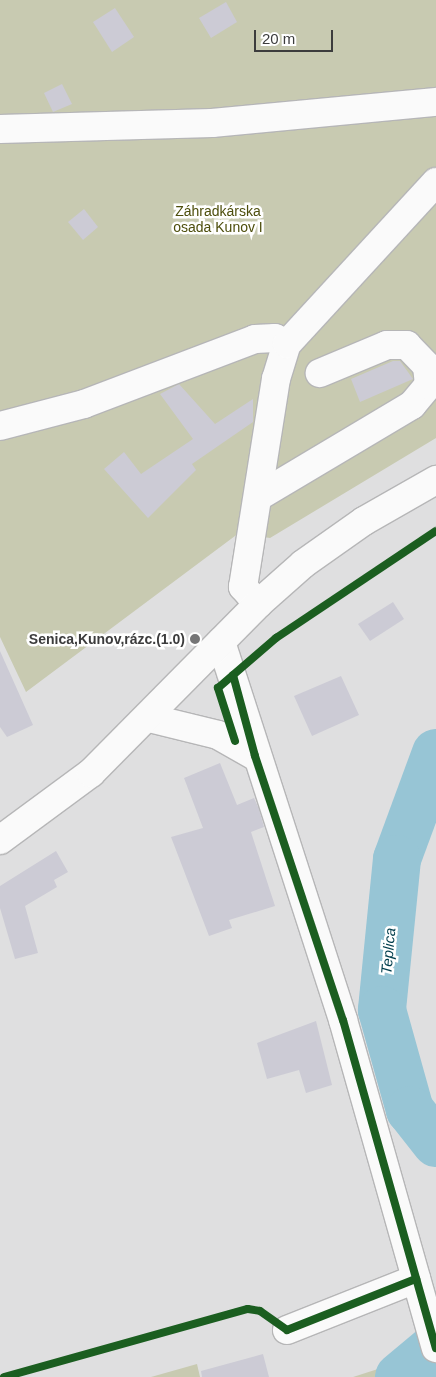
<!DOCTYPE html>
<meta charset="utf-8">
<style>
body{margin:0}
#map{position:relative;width:436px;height:1377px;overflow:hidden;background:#dfdfe0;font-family:Helvetica,sans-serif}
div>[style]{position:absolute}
.green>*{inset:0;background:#c8cab1}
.river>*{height:48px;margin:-24px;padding:0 24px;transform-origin:24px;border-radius:24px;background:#97c5d5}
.building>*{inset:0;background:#cccbd5}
.roads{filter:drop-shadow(1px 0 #b6b6b7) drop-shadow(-1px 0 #b6b6b7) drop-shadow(0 1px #b6b6b7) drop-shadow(0 -1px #b6b6b7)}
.minor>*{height:28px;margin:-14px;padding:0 14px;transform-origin:14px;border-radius:14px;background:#fafafa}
.major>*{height:28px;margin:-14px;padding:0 14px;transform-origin:14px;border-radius:14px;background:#fafafa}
.cycleway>*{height:8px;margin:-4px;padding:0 4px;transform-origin:4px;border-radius:4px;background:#1b5e20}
.dots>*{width:14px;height:14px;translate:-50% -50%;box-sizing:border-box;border:2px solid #fff;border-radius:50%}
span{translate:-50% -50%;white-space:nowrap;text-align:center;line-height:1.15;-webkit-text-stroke:5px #fff;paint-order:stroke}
.park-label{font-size:14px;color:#4d4e0c}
.poi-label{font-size:14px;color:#3c3c3d;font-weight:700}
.right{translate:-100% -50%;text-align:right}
.water-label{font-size:15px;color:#003d4c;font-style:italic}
.scale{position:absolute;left:254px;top:30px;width:79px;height:22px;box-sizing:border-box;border:2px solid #3c3c3d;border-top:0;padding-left:6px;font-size:15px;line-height:18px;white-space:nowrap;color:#3c3c3d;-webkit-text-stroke:4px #fff;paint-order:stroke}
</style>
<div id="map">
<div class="green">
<div style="clip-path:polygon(0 0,436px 0,436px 438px,270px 538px,239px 533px,26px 692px,0 637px)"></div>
<div style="clip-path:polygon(406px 1360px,419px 1368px,422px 1377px,353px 1377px)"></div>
<div style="clip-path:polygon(197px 1364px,200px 1377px,151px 1377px)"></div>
</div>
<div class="river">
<div style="left:436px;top:753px;width:113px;rotate:110.2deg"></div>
<div style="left:397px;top:859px;width:152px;rotate:95.7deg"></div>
<div style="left:382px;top:1010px;width:104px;rotate:74.4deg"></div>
<div style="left:410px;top:1110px;width:42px;rotate:51.8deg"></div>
<div style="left:399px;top:1377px;width:48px;rotate:-40deg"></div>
</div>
<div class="building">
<div style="clip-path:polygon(226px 2px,237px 22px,211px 38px,199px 18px)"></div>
<div style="clip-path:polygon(115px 8px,134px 37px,112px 52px,93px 22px)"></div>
<div style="clip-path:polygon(62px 84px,72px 104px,53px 112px,44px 93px)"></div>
<div style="clip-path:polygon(84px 209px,98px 227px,83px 240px,68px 222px)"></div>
<div style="clip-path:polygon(393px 361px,400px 361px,413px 379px,360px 402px,351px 379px)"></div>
<div style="clip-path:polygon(179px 384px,215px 424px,253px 399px,253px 422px,192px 464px,196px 470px,148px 518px,104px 469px,124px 452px,141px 474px,193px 439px,160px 394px)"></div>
<div style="clip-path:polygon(393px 602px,404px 619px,370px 641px,358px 624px)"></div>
<div style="clip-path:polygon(0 651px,33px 725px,7px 737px,0 727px)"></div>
<div style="clip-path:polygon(341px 676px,359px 715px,312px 736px,294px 696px)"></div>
<div style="clip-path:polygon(220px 763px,237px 805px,254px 798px,259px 809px,264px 827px,251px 832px,275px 906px,229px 920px,232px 928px,209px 936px,171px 837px,203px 828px,184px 778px)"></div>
<div style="clip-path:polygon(56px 851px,68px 872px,54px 880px,57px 887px,25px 906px,38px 953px,15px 959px,0 908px,0 886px)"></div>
<div style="clip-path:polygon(316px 1021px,332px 1085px,306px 1093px,299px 1070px,267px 1079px,257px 1043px)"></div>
<div style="clip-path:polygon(263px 1354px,269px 1377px,202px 1377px,201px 1371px)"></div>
</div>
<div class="roads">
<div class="minor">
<div style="left:0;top:129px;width:212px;rotate:-1.6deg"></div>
<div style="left:212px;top:123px;width:225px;rotate:-5.4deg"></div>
<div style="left:0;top:426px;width:87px;rotate:-14.7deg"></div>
<div style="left:84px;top:404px;width:183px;rotate:-20.8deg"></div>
<div style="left:255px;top:339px;width:20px;rotate:-3deg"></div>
<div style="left:275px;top:338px;width:13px;rotate:27deg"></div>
<div style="left:261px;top:495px;width:176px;rotate:-30.8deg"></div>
<div style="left:412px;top:405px;width:26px;rotate:-50deg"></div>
<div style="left:429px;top:385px;width:19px;rotate:-96deg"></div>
<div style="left:427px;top:366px;width:29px;rotate:-134deg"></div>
<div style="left:407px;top:345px;width:20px;rotate:180deg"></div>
<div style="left:387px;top:345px;width:73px;rotate:157.3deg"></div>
<div style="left:258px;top:604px;width:23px;rotate:-131deg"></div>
<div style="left:243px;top:587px;width:211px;rotate:-81deg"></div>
<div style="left:276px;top:379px;width:37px;rotate:-73deg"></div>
<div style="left:287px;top:344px;width:220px;rotate:-47.4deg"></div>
<div style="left:221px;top:642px;width:397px;rotate:72.1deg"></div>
<div style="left:343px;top:1020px;width:341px;rotate:74.2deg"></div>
<div style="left:149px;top:718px;width:71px;rotate:13.8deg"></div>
<div style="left:218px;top:735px;width:43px;rotate:29.6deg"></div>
<div style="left:287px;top:1330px;width:139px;rotate:-21.6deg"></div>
</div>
<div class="major">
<div style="left:0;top:840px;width:113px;rotate:-36.4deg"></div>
<div style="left:91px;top:773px;width:238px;rotate:-45.3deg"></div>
<div style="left:258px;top:604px;width:60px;rotate:-41.6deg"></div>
<div style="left:303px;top:564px;width:75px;rotate:-35.2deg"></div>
<div style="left:364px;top:521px;width:83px;rotate:-29.7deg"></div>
</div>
</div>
<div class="cycleway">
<div style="left:233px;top:675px;width:84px;rotate:74.8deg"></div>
<div style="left:255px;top:756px;width:278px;rotate:71.6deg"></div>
<div style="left:343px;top:1020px;width:341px;rotate:74.2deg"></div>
<div style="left:235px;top:741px;width:56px;rotate:-107.8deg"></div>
<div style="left:218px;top:688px;width:77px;rotate:-40.8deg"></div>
<div style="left:276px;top:638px;width:192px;rotate:-33.8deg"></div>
<div style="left:4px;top:1377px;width:253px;rotate:-15.6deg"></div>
<div style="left:248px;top:1309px;width:12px;rotate:9deg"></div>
<div style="left:260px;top:1311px;width:33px;rotate:35deg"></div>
<div style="left:287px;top:1330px;width:139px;rotate:-21.6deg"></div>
</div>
<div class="dots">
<div style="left:195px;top:639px;background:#757576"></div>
</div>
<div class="park-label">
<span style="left:218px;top:219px">Záhradkárska<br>osada Kunov I</span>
</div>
<div class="poi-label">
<span class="right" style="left:185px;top:639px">Senica,Kunov,rázc.(1.0)</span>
</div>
<div class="water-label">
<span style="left:388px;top:951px;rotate:-85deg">Teplica</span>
</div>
<div class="scale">20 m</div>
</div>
